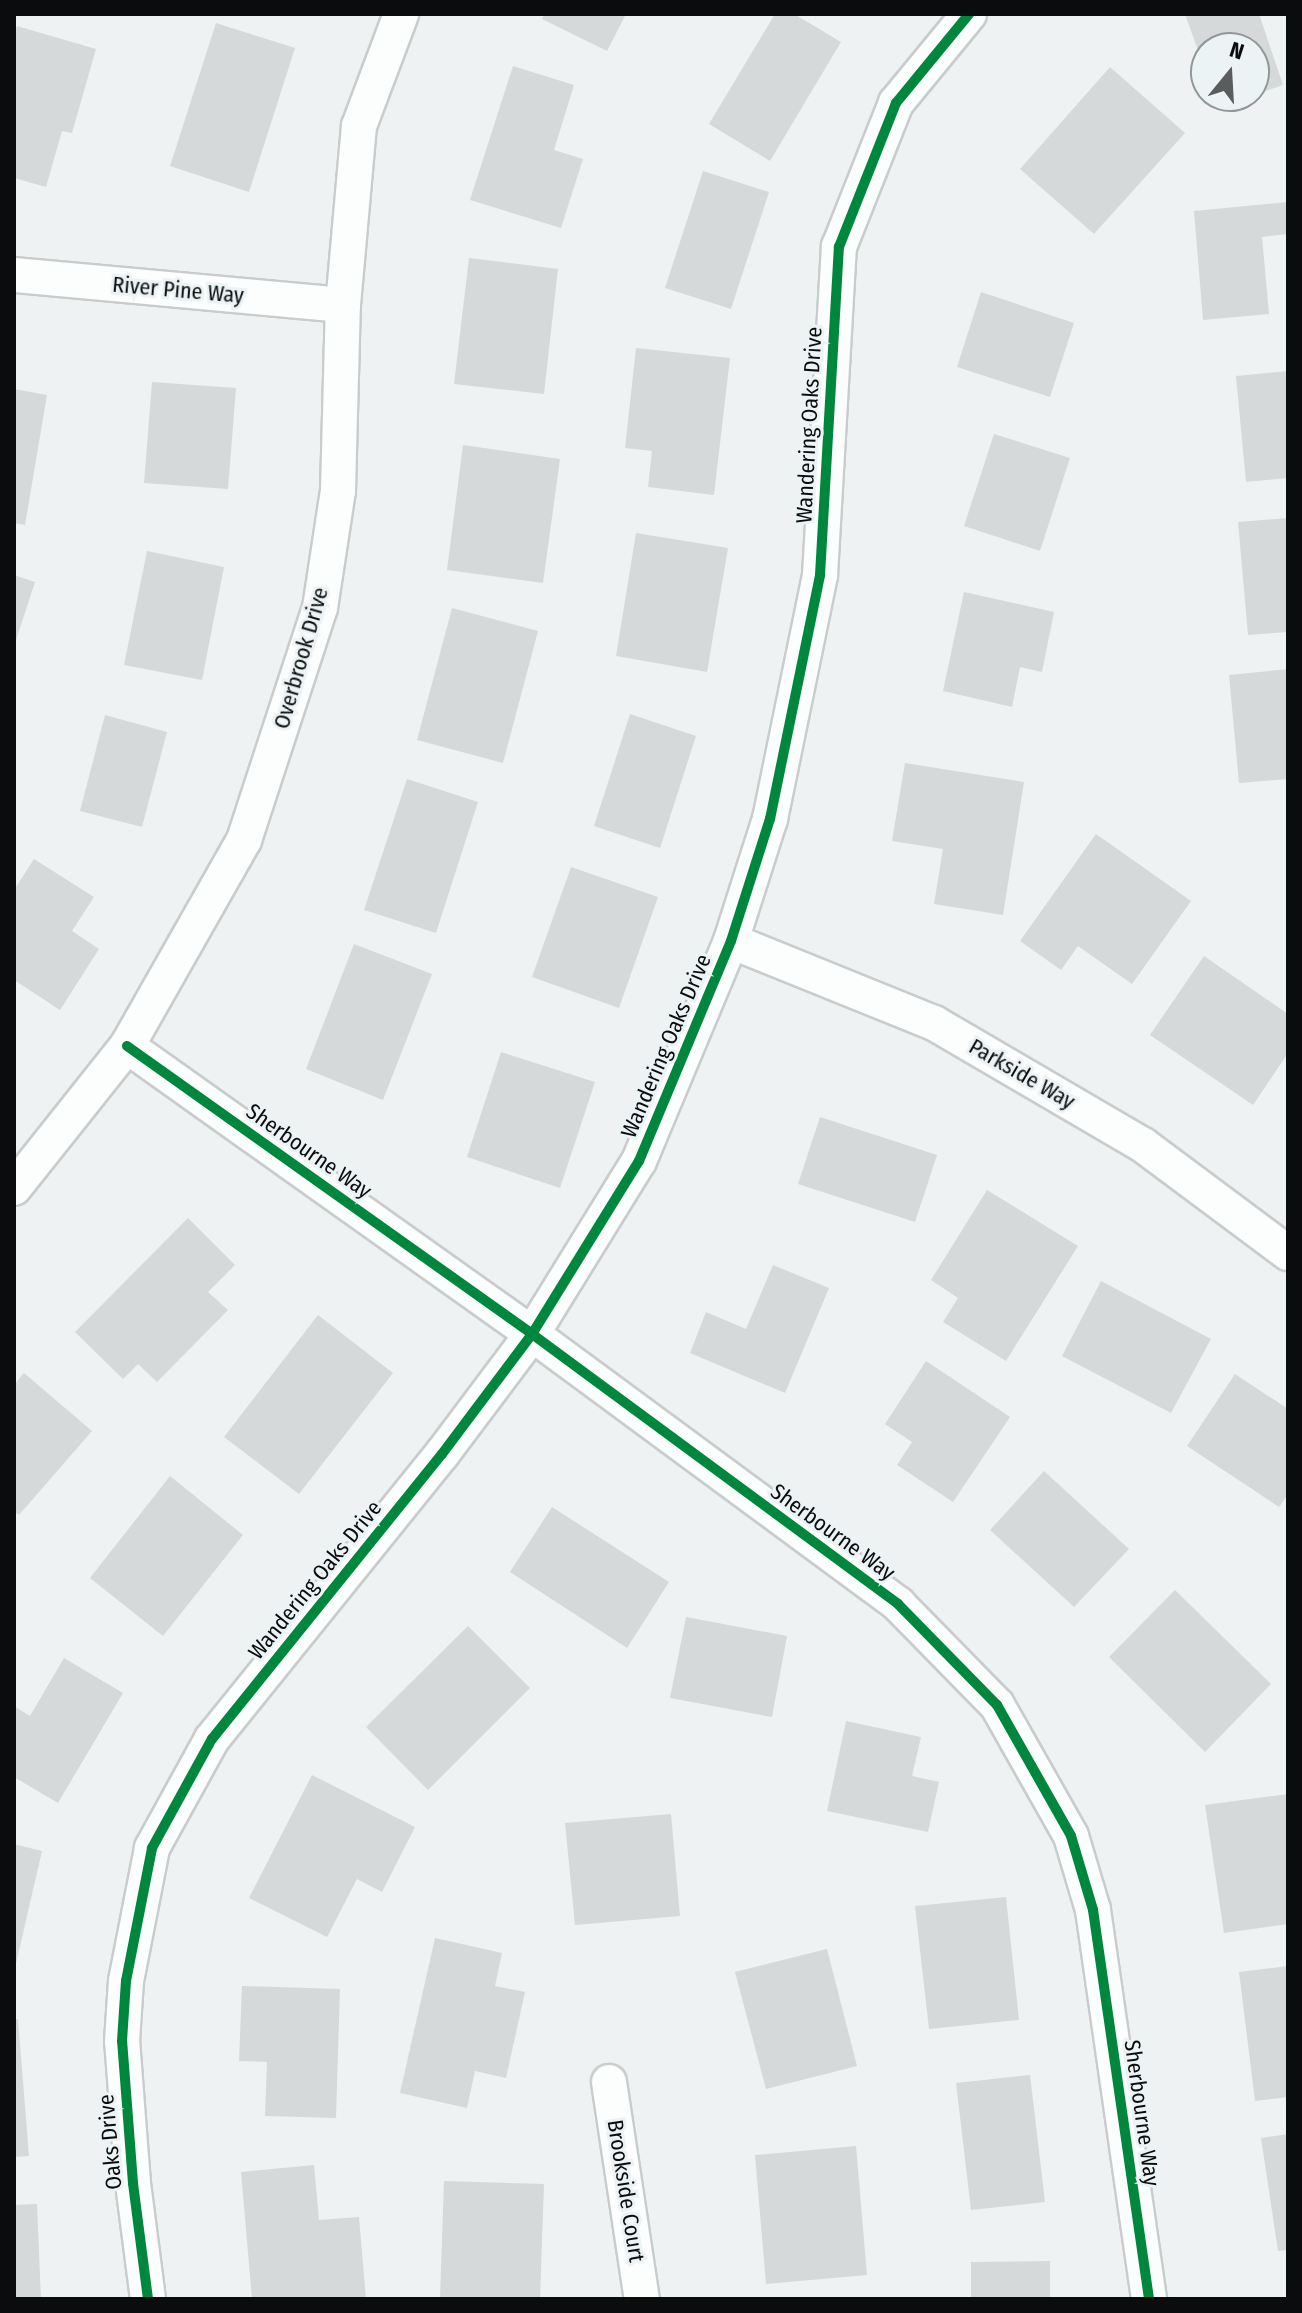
<!DOCTYPE html>
<style>
body{margin:0}
#map{position:relative;width:1302px;height:2313px;overflow:hidden;background:#eef2f3;font-family:"Fira Sans Condensed",sans-serif}
div>[style]{position:absolute}
.building>*{inset:0;background:#d6d9d9}
.roads{filter:drop-shadow(2px 0 #c9cccd) drop-shadow(-2px 0 #c9cccd) drop-shadow(0 2px #c9cccd) drop-shadow(0 -2px #c9cccd)}
.minor>*{height:34px;margin:-17px;padding:0 17px;transform-origin:17px;border-radius:17px;background:#fcfdfd}
.cycleway>*{height:10px;margin:-5px;padding:0 5px;transform-origin:5px;border-radius:5px;background:#00873e}
span{translate:-50% -50%;white-space:nowrap;text-align:center;line-height:1.15;-webkit-text-stroke:6px #ecf3f5;paint-order:stroke}
.street-label{font-size:22px;color:#0a0c0d}
.frame{position:absolute;inset:0;border:16px solid #0a0c0d;pointer-events:none}
.north{position:absolute;left:1190px;top:32px;width:80px;height:80px;box-sizing:border-box;background:#ecf3f5;border:2px solid #929798;border-radius:50%;rotate:18deg;font-size:22px;font-weight:700;line-height:32px;text-align:center;color:#0a0c0d}
.north::after{content:'';display:block;margin:auto;width:28px;height:36px;background:#5a5c5e;clip-path:polygon(50% 0,100% 100%,50% 72%,0 100%)}
</style>
<div id="map">
<div class="building">
<div style="clip-path:polygon(545px 14px,626px 14px,607px 51px,542px 19px)"></div>
<div style="clip-path:polygon(775px 14px,794px 14px,841px 42px,770px 161px,709px 124px)"></div>
<div style="clip-path:polygon(1185px 14px,1259px 14px,1283px 85px,1254px 95px,1254px 48px,1206px 48px,1206px 73px)"></div>
<div style="clip-path:polygon(216px 23px,295px 48px,249px 192px,170px 166px)"></div>
<div style="clip-path:polygon(17px 26px,96px 49px,72px 133px,62px 131px,46px 187px,14px 178px,14px 36px)"></div>
<div style="clip-path:polygon(513px 66px,574px 85px,554px 150px,583px 159px,561px 228px,470px 200px)"></div>
<div style="clip-path:polygon(1110px 67px,1185px 133px,1094px 234px,1020px 169px)"></div>
<div style="clip-path:polygon(1213px 96px,1251px 96px,1218px 108px)"></div>
<div style="clip-path:polygon(703px 171px,769px 192px,731px 309px,665px 288px)"></div>
<div style="clip-path:polygon(1288px 202px,1288px 234px,1262px 237px,1269px 314px,1203px 320px,1194px 211px)"></div>
<div style="clip-path:polygon(469px 258px,558px 269px,544px 394px,454px 384px)"></div>
<div style="clip-path:polygon(981px 292px,1074px 323px,1050px 397px,957px 367px)"></div>
<div style="clip-path:polygon(636px 348px,730px 358px,714px 495px,648px 487px,652px 451px,625px 448px)"></div>
<div style="clip-path:polygon(1288px 371px,1288px 478px,1246px 482px,1236px 376px)"></div>
<div style="clip-path:polygon(152px 382px,236px 388px,228px 489px,144px 483px)"></div>
<div style="clip-path:polygon(14px 389px,47px 395px,25px 525px,14px 523px)"></div>
<div style="clip-path:polygon(994px 434px,1070px 458px,1040px 551px,964px 526px)"></div>
<div style="clip-path:polygon(463px 445px,560px 459px,543px 583px,447px 570px)"></div>
<div style="clip-path:polygon(1288px 518px,1288px 632px,1248px 635px,1238px 522px)"></div>
<div style="clip-path:polygon(636px 533px,728px 548px,707px 672px,616px 656px)"></div>
<div style="clip-path:polygon(147px 551px,224px 567px,202px 680px,124px 665px)"></div>
<div style="clip-path:polygon(14px 575px,35px 582px,15px 643px,14px 643px)"></div>
<div style="clip-path:polygon(964px 592px,1054px 612px,1042px 672px,1020px 667px,1012px 707px,943px 691px)"></div>
<div style="clip-path:polygon(452px 608px,538px 631px,503px 763px,417px 740px)"></div>
<div style="clip-path:polygon(1288px 669px,1288px 779px,1239px 783px,1229px 675px)"></div>
<div style="clip-path:polygon(630px 714px,696px 736px,660px 848px,594px 826px)"></div>
<div style="clip-path:polygon(105px 715px,167px 732px,142px 827px,80px 811px)"></div>
<div style="clip-path:polygon(905px 763px,1024px 782px,1003px 915px,934px 904px,943px 849px,892px 841px)"></div>
<div style="clip-path:polygon(407px 779px,478px 802px,436px 933px,364px 910px)"></div>
<div style="clip-path:polygon(1096px 834px,1191px 901px,1132px 984px,1078px 946px,1061px 970px,1020px 941px)"></div>
<div style="clip-path:polygon(34px 859px,94px 897px,72px 931px,99px 949px,60px 1010px,14px 980px,14px 890px)"></div>
<div style="clip-path:polygon(571px 867px,658px 897px,619px 1008px,532px 977px)"></div>
<div style="clip-path:polygon(354px 944px,432px 974px,383px 1100px,306px 1069px)"></div>
<div style="clip-path:polygon(1204px 956px,1288px 1014px,1288px 1053px,1253px 1105px,1150px 1035px)"></div>
<div style="clip-path:polygon(501px 1052px,595px 1082px,560px 1188px,467px 1157px)"></div>
<div style="clip-path:polygon(820px 1117px,937px 1155px,915px 1222px,798px 1184px)"></div>
<div style="clip-path:polygon(987px 1190px,1078px 1246px,1006px 1361px,943px 1322px,958px 1298px,931px 1280px)"></div>
<div style="clip-path:polygon(188px 1218px,235px 1265px,208px 1292px,228px 1310px,157px 1382px,138px 1364px,123px 1379px,75px 1332px)"></div>
<div style="clip-path:polygon(773px 1265px,829px 1288px,785px 1393px,690px 1353px,706px 1312px,746px 1329px)"></div>
<div style="clip-path:polygon(1101px 1281px,1211px 1339px,1171px 1413px,1062px 1356px)"></div>
<div style="clip-path:polygon(318px 1315px,393px 1373px,299px 1494px,224px 1437px)"></div>
<div style="clip-path:polygon(926px 1361px,1010px 1417px,953px 1502px,897px 1465px,912px 1442px,885px 1424px)"></div>
<div style="clip-path:polygon(24px 1373px,92px 1431px,19px 1515px,14px 1511px,14px 1385px)"></div>
<div style="clip-path:polygon(1235px 1374px,1288px 1409px,1288px 1494px,1279px 1507px,1187px 1446px)"></div>
<div style="clip-path:polygon(1044px 1471px,1129px 1549px,1074px 1607px,990px 1530px)"></div>
<div style="clip-path:polygon(170px 1476px,243px 1535px,163px 1636px,90px 1578px)"></div>
<div style="clip-path:polygon(552px 1507px,669px 1582px,627px 1648px,510px 1572px)"></div>
<div style="clip-path:polygon(1175px 1590px,1271px 1684px,1205px 1752px,1109px 1657px)"></div>
<div style="clip-path:polygon(686px 1617px,787px 1636px,772px 1717px,670px 1698px)"></div>
<div style="clip-path:polygon(468px 1626px,530px 1688px,428px 1790px,366px 1727px)"></div>
<div style="clip-path:polygon(64px 1658px,123px 1693px,58px 1803px,14px 1777px,14px 1706px,30px 1716px)"></div>
<div style="clip-path:polygon(846px 1721px,921px 1737px,912px 1776px,939px 1782px,928px 1832px,827px 1811px)"></div>
<div style="clip-path:polygon(312px 1775px,415px 1827px,382px 1892px,357px 1879px,327px 1937px,249px 1898px)"></div>
<div style="clip-path:polygon(1288px 1794px,1288px 1924px,1224px 1933px,1205px 1805px)"></div>
<div style="clip-path:polygon(671px 1814px,680px 1916px,575px 1925px,565px 1823px)"></div>
<div style="clip-path:polygon(14px 1844px,42px 1851px,15px 1968px,14px 1968px)"></div>
<div style="clip-path:polygon(1006px 1897px,1019px 2020px,929px 2029px,915px 1906px)"></div>
<div style="clip-path:polygon(435px 1938px,502px 1953px,495px 1986px,525px 1992px,506px 2078px,475px 2071px,467px 2108px,400px 2093px)"></div>
<div style="clip-path:polygon(827px 1949px,857px 2066px,766px 2089px,735px 1972px)"></div>
<div style="clip-path:polygon(1288px 1966px,1288px 2097px,1255px 2101px,1239px 1972px)"></div>
<div style="clip-path:polygon(242px 1986px,340px 1989px,336px 2118px,265px 2116px,267px 2062px,239px 2061px)"></div>
<div style="clip-path:polygon(18px 2019px,29px 2156px,14px 2157px,14px 2020px)"></div>
<div style="clip-path:polygon(1030px 2075px,1045px 2202px,971px 2210px,956px 2083px)"></div>
<div style="clip-path:polygon(1288px 2134px,1288px 2250px,1278px 2251px,1261px 2138px)"></div>
<div style="clip-path:polygon(856px 2146px,867px 2275px,766px 2284px,755px 2155px)"></div>
<div style="clip-path:polygon(314px 2165px,319px 2220px,359px 2217px,366px 2299px,252px 2299px,241px 2172px)"></div>
<div style="clip-path:polygon(444px 2181px,544px 2184px,540px 2299px,440px 2299px)"></div>
<div style="clip-path:polygon(37px 2204px,41px 2299px,14px 2299px,14px 2205px)"></div>
<div style="clip-path:polygon(1050px 2261px,1050px 2299px,971px 2299px,971px 2262px)"></div>
</div>
<div class="roads">
<div class="minor">
<div style="left:14px;top:275px;width:330px;rotate:5.2deg"></div>
<div style="left:731px;top:941px;width:219px;rotate:22deg"></div>
<div style="left:934px;top:1023px;width:242px;rotate:30.3deg"></div>
<div style="left:1143px;top:1145px;width:181px;rotate:36.7deg"></div>
<div style="left:127px;top:1046px;width:497px;rotate:35.4deg"></div>
<div style="left:532px;top:1334px;width:455px;rotate:36.4deg"></div>
<div style="left:898px;top:1604px;width:141px;rotate:45.6deg"></div>
<div style="left:997px;top:1705px;width:150px;rotate:60.5deg"></div>
<div style="left:1071px;top:1836px;width:77px;rotate:73.4deg"></div>
<div style="left:1093px;top:1910px;width:393px;rotate:81.8deg"></div>
<div style="left:14px;top:1188px;width:181px;rotate:-51.5deg"></div>
<div style="left:127px;top:1046px;width:237px;rotate:-60.4deg"></div>
<div style="left:244px;top:840px;width:244px;rotate:-71.9deg"></div>
<div style="left:320px;top:608px;width:118px;rotate:-81.3deg"></div>
<div style="left:338px;top:491px;width:186px;rotate:-88.5deg"></div>
<div style="left:343px;top:305px;width:180px;rotate:-84.9deg"></div>
<div style="left:359px;top:126px;width:120px;rotate:-69.4deg"></div>
<div style="left:609px;top:2082px;width:219px;rotate:81.4deg"></div>
<div style="left:148px;top:2299px;width:117px;rotate:-97.4deg"></div>
<div style="left:133px;top:2183px;width:142px;rotate:-94.4deg"></div>
<div style="left:122px;top:2041px;width:60px;rotate:-86.2deg"></div>
<div style="left:126px;top:1981px;width:136px;rotate:-78.9deg"></div>
<div style="left:152px;top:1848px;width:124px;rotate:-61.2deg"></div>
<div style="left:212px;top:1739px;width:366px;rotate:-51.1deg"></div>
<div style="left:442px;top:1454px;width:150px;rotate:-53.1deg"></div>
<div style="left:532px;top:1334px;width:203px;rotate:-58.3deg"></div>
<div style="left:639px;top:1161px;width:238px;rotate:-67.3deg"></div>
<div style="left:731px;top:941px;width:128px;rotate:-72.3deg"></div>
<div style="left:770px;top:819px;width:249px;rotate:-78.4deg"></div>
<div style="left:820px;top:575px;width:329px;rotate:-86.7deg"></div>
<div style="left:839px;top:247px;width:155px;rotate:-68.4deg"></div>
<div style="left:896px;top:103px;width:115px;rotate:-50.6deg"></div>
</div>
</div>
<div class="cycleway">
<div style="left:127px;top:1046px;width:497px;rotate:35.4deg"></div>
<div style="left:532px;top:1334px;width:455px;rotate:36.4deg"></div>
<div style="left:898px;top:1604px;width:141px;rotate:45.6deg"></div>
<div style="left:997px;top:1705px;width:150px;rotate:60.5deg"></div>
<div style="left:1071px;top:1836px;width:77px;rotate:73.4deg"></div>
<div style="left:1093px;top:1910px;width:393px;rotate:81.8deg"></div>
<div style="left:148px;top:2299px;width:117px;rotate:-97.4deg"></div>
<div style="left:133px;top:2183px;width:142px;rotate:-94.4deg"></div>
<div style="left:122px;top:2041px;width:60px;rotate:-86.2deg"></div>
<div style="left:126px;top:1981px;width:136px;rotate:-78.9deg"></div>
<div style="left:152px;top:1848px;width:124px;rotate:-61.2deg"></div>
<div style="left:212px;top:1739px;width:366px;rotate:-51.1deg"></div>
<div style="left:442px;top:1454px;width:150px;rotate:-53.1deg"></div>
<div style="left:532px;top:1334px;width:203px;rotate:-58.3deg"></div>
<div style="left:639px;top:1161px;width:238px;rotate:-67.3deg"></div>
<div style="left:731px;top:941px;width:128px;rotate:-72.3deg"></div>
<div style="left:770px;top:819px;width:249px;rotate:-78.4deg"></div>
<div style="left:820px;top:575px;width:329px;rotate:-86.7deg"></div>
<div style="left:839px;top:247px;width:155px;rotate:-68.4deg"></div>
<div style="left:896px;top:103px;width:115px;rotate:-50.6deg"></div>
</div>
<div class="street-label">
<span style="left:178px;top:290px;rotate:5deg">River Pine Way</span>
<span style="left:809px;top:425px;rotate:-87deg">Wandering Oaks Drive</span>
<span style="left:301px;top:658px;rotate:-74deg">Overbrook Drive</span>
<span style="left:666px;top:1046px;rotate:-67deg">Wandering Oaks Drive</span>
<span style="left:1022px;top:1074px;rotate:30deg">Parkside Way</span>
<span style="left:309px;top:1151px;rotate:35deg">Sherbourne Way</span>
<span style="left:833px;top:1532px;rotate:36deg">Sherbourne Way</span>
<span style="left:315px;top:1580px;rotate:-51deg">Wandering Oaks Drive</span>
<span style="left:1142px;top:2113px;rotate:82deg">Sherbourne Way</span>
<span style="left:110px;top:2142px;rotate:-95deg">Oaks Drive</span>
<span style="left:626px;top:2191px;rotate:81deg">Brookside Court</span>
</div>
<div class="frame"></div>
<div class="north">N</div>
</div>
